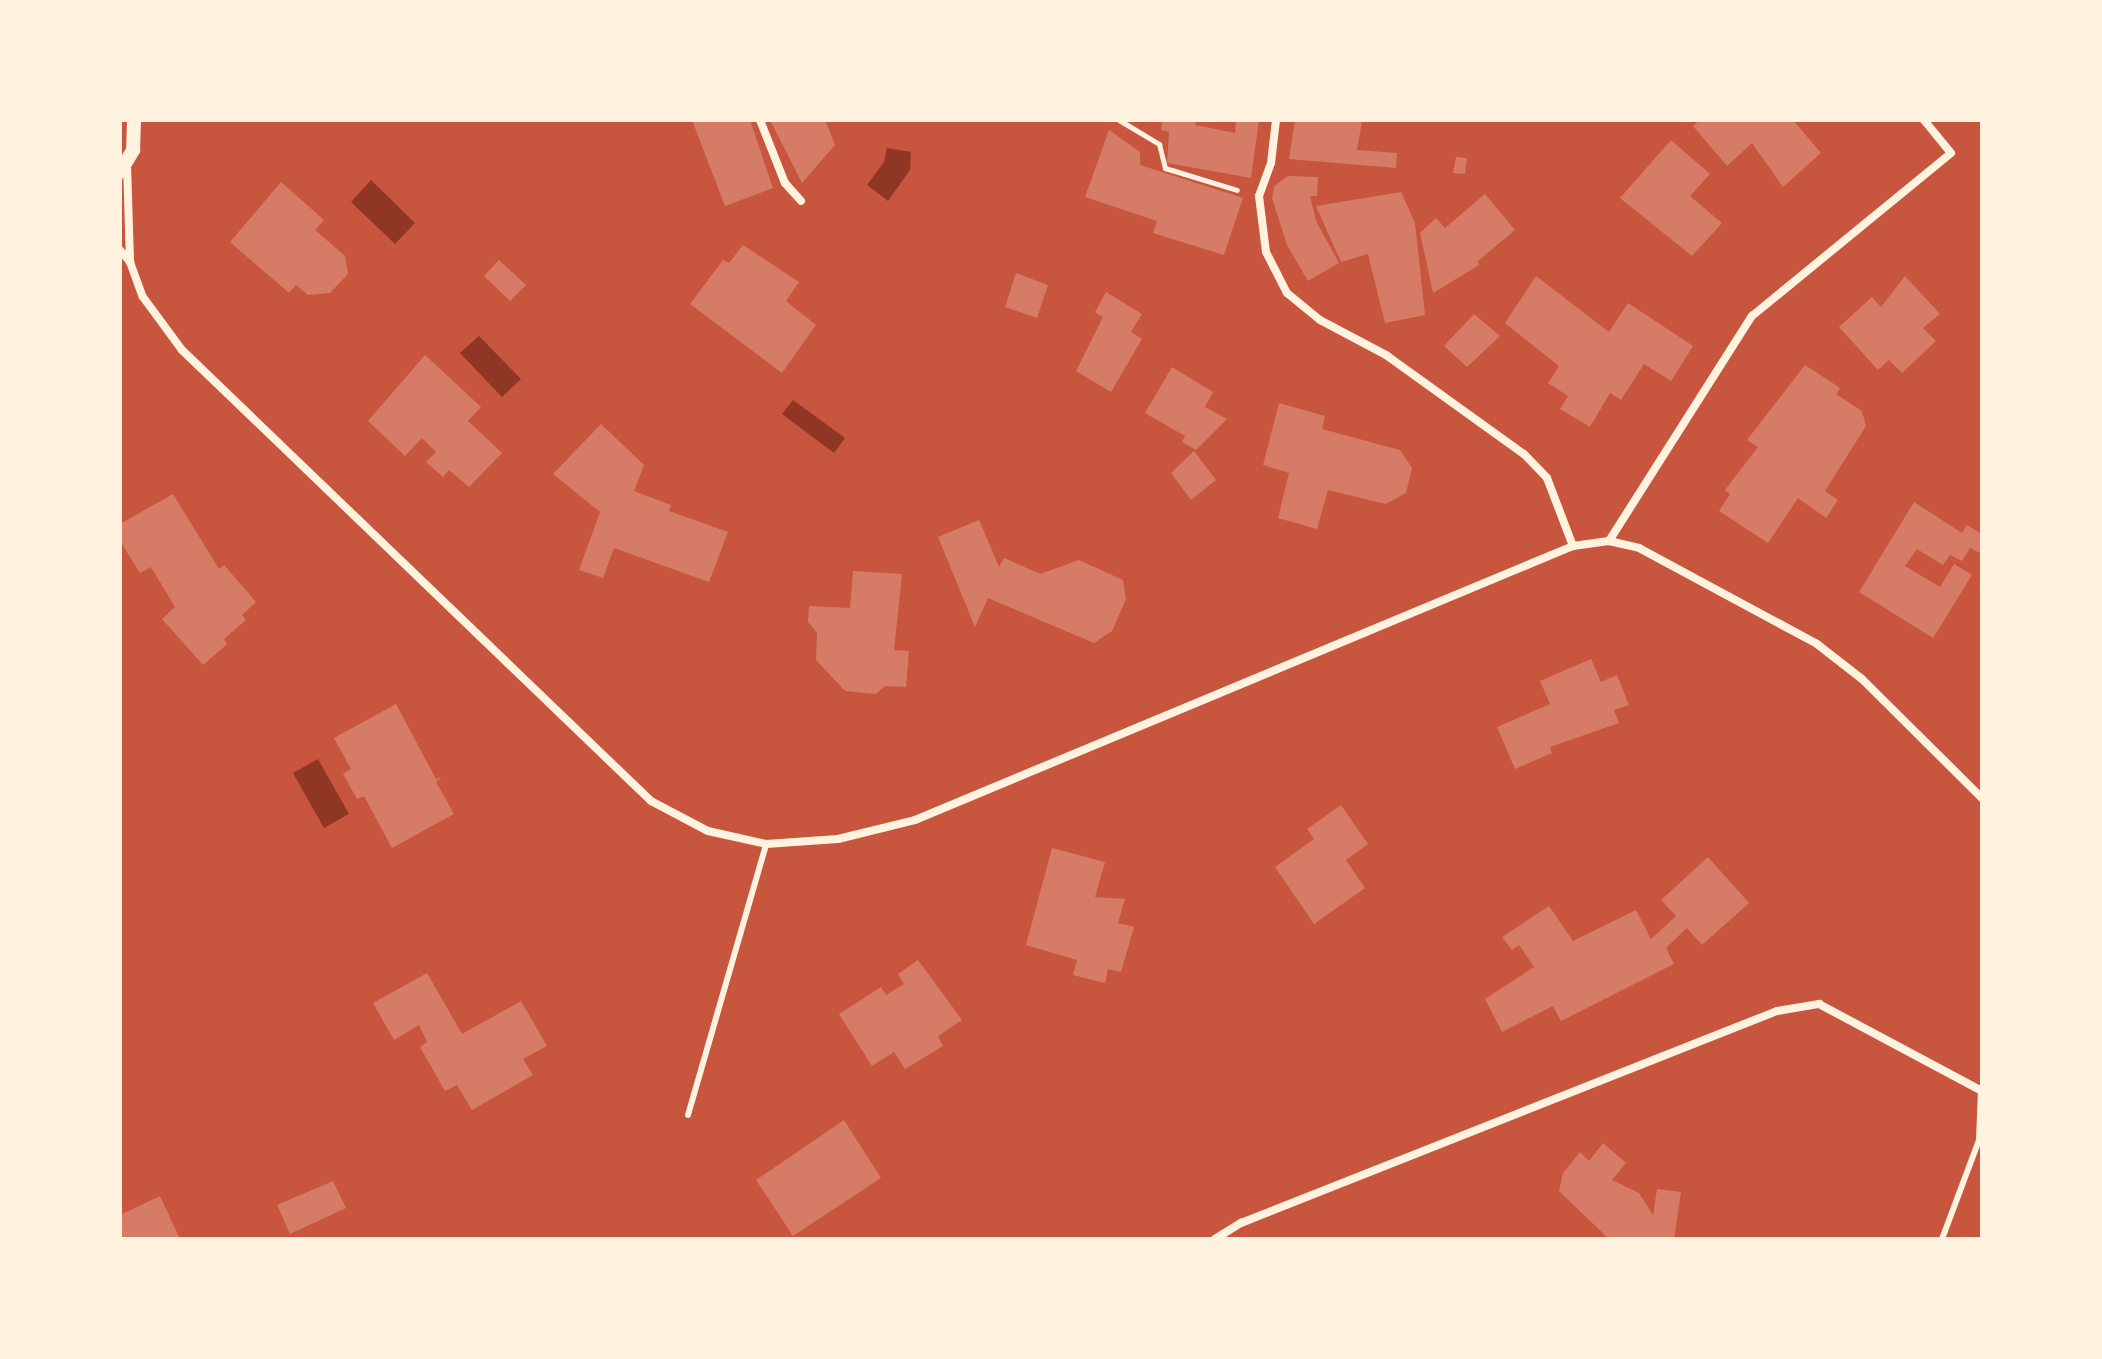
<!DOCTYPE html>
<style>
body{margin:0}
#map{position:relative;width:2102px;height:1359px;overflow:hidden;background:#c8553d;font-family:Mulish,sans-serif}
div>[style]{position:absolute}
.water>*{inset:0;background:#8f3625}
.building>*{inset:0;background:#d67c66}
.path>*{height:5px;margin:-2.5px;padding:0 2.5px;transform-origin:2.5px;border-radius:2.5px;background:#fff3e0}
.service>*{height:6px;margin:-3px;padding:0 3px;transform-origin:3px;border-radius:3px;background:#fff3e0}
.minor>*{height:8px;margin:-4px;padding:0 4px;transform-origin:4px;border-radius:4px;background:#fff3e0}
.tertiary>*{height:14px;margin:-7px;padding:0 7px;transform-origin:7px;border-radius:7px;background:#fff3e0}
span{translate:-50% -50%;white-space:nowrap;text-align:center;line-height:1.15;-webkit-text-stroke:6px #fff3e0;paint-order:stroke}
.frame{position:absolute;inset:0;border:122px solid #fff3e0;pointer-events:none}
</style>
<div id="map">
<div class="water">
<div style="clip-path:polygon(887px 148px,911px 152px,910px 170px,888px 201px,867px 185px,884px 162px)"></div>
<div style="clip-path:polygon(371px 180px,415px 223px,395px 244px,351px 202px)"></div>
<div style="clip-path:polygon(479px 336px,521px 379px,502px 397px,460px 353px)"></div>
<div style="clip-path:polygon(793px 400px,845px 438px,834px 453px,782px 414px)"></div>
<div style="clip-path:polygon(318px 759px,349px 814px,324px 828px,293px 773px)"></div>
</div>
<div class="building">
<div style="clip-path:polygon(692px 120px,750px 120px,773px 188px,725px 206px)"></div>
<div style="clip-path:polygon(770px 120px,825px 120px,835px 145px,802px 183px)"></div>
<div style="clip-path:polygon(1162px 120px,1196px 120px,1195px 125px,1235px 133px,1236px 120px,1259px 120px,1251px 178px,1167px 163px,1169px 132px,1161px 130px)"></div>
<div style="clip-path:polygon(1295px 120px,1362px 121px,1357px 150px,1397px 153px,1396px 168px,1289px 159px)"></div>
<div style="clip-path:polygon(1700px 120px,1793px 120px,1821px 153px,1783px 187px,1752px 143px,1727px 166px,1693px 126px)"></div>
<div style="clip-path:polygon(1109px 130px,1140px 152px,1140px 165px,1243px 198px,1224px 255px,1153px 233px,1157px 221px,1085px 197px)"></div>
<div style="clip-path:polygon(1671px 140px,1710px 174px,1690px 196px,1722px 223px,1692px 256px,1620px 198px)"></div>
<div style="clip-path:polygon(1456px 157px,1467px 158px,1465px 174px,1453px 173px)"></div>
<div style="clip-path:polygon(1288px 176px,1318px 177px,1317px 196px,1310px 196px,1316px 221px,1339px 263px,1308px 281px,1287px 245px,1272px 198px,1274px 186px)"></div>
<div style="clip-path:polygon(281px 182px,324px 220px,315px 230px,345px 256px,348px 274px,330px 293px,308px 295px,296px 285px,289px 293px,230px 242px)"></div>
<div style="clip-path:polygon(1401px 192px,1415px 223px,1425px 315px,1385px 323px,1368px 254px,1341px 262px,1316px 206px)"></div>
<div style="clip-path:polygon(1485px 194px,1515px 230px,1478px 261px,1479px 265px,1433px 293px,1420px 233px,1436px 218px,1445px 228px)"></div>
<div style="clip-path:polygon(743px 245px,799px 282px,786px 301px,816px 325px,782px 373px,690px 304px,723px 260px,729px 263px)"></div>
<div style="clip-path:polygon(499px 260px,526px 285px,510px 301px,484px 276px)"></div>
<div style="clip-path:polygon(1016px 273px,1048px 285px,1037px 318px,1005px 307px)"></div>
<div style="clip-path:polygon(1536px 276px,1609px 332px,1628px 303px,1693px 346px,1671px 381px,1644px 364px,1621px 400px,1610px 393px,1590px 427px,1560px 409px,1568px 396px,1548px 383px,1559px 366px,1505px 323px)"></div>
<div style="clip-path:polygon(1905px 276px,1940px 314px,1923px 328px,1936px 341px,1902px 373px,1889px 360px,1878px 370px,1839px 327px,1872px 297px,1881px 307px)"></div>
<div style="clip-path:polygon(1106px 292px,1142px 314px,1131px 332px,1142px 339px,1111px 392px,1076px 371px,1103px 317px,1095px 312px)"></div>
<div style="clip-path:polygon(1474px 314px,1500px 336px,1467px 367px,1444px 346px)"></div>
<div style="clip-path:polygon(425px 355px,481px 407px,468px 421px,502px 453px,469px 487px,449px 470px,443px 477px,426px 462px,436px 452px,422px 438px,405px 456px,368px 421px)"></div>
<div style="clip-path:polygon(1805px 365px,1840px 388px,1836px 394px,1862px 411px,1866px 426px,1825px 491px,1838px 500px,1826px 518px,1798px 498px,1768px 543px,1719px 511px,1730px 494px,1725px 490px,1758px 447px,1747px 440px)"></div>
<div style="clip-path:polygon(1172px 367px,1213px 392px,1205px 407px,1227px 419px,1196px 450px,1182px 442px,1185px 436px,1145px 413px)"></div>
<div style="clip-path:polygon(1279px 403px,1325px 416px,1322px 429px,1400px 450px,1412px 468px,1406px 493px,1386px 504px,1328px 490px,1317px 529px,1278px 518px,1289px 473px,1263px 465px)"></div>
<div style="clip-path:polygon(601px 424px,644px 465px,634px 491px,671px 505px,669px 511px,728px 532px,709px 582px,614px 548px,603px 578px,579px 570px,600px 512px,553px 474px)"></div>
<div style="clip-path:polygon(1194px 451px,1216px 480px,1191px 500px,1171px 473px)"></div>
<div style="clip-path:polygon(173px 494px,219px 569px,224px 565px,256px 602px,242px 615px,246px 620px,224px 639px,227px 644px,203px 665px,162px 619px,175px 607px,151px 567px,140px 573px,120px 541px,120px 524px)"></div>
<div style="clip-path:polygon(1914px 502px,1962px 533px,1967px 525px,1982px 534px,1982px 554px,1970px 548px,1962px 561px,1950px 555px,1943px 565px,1917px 549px,1905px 566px,1940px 587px,1954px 564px,1972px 575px,1933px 638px,1859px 592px)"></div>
<div style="clip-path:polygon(979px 520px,999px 567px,1004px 558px,1040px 574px,1079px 560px,1123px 580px,1126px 599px,1112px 631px,1094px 643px,988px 598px,975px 627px,938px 537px)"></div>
<div style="clip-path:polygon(853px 571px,902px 574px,894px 650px,909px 651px,906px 687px,885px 686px,876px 694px,845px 691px,816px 660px,817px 633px,808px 622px,809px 606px,850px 608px)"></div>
<div style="clip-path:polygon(1591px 659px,1601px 682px,1617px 675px,1629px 705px,1614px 710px,1619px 723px,1550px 747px,1552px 753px,1515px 769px,1497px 727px,1550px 704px,1540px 681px)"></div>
<div style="clip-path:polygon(396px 704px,436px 779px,442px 777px,436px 782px,454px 814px,392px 848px,364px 796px,357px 799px,343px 774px,351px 769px,334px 738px)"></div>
<div style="clip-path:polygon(1341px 805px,1368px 844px,1346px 860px,1365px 888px,1314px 924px,1275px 867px,1314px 839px,1307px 829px)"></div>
<div style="clip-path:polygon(1052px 848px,1105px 862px,1095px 897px,1125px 899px,1118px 923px,1134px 927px,1121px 972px,1108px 969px,1105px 983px,1073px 975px,1077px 960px,1026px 945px)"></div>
<div style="clip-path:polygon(1708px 857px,1749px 903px,1702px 945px,1687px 928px,1666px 948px,1674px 964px,1561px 1021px,1553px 1006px,1502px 1032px,1485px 999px,1534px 967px,1519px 945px,1512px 950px,1502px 937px,1549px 906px,1573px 941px,1636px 910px,1651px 939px,1676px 916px,1661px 900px)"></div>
<div style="clip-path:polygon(918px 960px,962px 1020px,938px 1036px,943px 1046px,905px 1069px,894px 1052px,872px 1066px,839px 1014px,881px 987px,886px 995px,904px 984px,898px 974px)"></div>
<div style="clip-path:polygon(427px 973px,462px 1034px,521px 1001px,547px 1046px,523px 1059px,533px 1075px,472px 1110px,457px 1085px,445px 1091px,420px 1047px,427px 1042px,419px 1025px,394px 1040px,373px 1003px)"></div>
<div style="clip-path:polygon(844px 1120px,881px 1178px,793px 1236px,756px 1180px)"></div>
<div style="clip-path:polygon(1603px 1143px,1626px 1163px,1612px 1180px,1639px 1193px,1653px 1215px,1657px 1189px,1681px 1192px,1674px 1239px,1609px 1239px,1559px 1191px,1563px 1173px,1580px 1152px,1589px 1161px)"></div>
<div style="clip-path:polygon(333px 1181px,346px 1208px,290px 1234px,277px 1205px)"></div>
<div style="clip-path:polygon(160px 1196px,180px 1239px,120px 1239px,120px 1215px)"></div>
</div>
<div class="path">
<div style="left:1119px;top:120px;width:47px;rotate:31deg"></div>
<div style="left:1159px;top:144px;width:25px;rotate:76deg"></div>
<div style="left:1165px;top:168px;width:75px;rotate:17deg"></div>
</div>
<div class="service">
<div style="left:688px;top:1115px;width:282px;rotate:-73.9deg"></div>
<div style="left:1942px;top:1239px;width:106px;rotate:-69.5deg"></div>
<div style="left:1979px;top:1140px;width:49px;rotate:-87.7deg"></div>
</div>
<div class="minor">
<div style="left:760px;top:120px;width:68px;rotate:68.4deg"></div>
<div style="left:785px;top:183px;width:24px;rotate:48deg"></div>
<div style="left:1276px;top:120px;width:43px;rotate:96.6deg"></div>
<div style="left:1271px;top:163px;width:35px;rotate:110deg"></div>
<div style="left:1259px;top:196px;width:56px;rotate:82.9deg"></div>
<div style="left:1266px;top:252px;width:46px;rotate:62.9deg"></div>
<div style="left:1287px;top:293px;width:43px;rotate:39.3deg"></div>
<div style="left:1320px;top:320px;width:75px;rotate:27.9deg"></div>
<div style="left:1386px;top:355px;width:170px;rotate:35.7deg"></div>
<div style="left:1524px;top:454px;width:33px;rotate:46deg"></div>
<div style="left:1547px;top:478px;width:73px;rotate:69.1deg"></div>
<div style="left:1573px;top:546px;width:36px;rotate:-8deg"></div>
<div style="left:1609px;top:541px;width:31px;rotate:13deg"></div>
<div style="left:1639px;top:548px;width:202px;rotate:28.3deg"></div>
<div style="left:1817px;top:644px;width:57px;rotate:37.9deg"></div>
<div style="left:1862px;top:679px;width:169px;rotate:44.8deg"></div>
<div style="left:127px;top:165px;width:97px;rotate:88.2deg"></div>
<div style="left:130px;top:262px;width:37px;rotate:70deg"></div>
<div style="left:143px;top:297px;width:66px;rotate:53.7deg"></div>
<div style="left:182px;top:350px;width:651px;rotate:43.88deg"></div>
<div style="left:651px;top:801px;width:64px;rotate:27.8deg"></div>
<div style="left:708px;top:831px;width:59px;rotate:12.6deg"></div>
<div style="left:766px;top:844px;width:72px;rotate:-4deg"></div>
<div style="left:838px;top:839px;width:79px;rotate:-13.9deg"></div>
<div style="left:915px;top:820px;width:713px;rotate:-22.61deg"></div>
<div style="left:120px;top:250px;width:16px;rotate:50deg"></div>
<div style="left:1609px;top:541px;width:267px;rotate:-57.6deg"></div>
<div style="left:1752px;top:316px;width:257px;rotate:-39.3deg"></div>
<div style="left:1951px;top:153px;width:43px;rotate:-129.3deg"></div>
<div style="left:1215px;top:1239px;width:31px;rotate:-32deg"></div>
<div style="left:1241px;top:1223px;width:576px;rotate:-21.58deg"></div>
<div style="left:1777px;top:1011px;width:43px;rotate:-9.5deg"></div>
<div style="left:1819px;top:1004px;width:185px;rotate:28.1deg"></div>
</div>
<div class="tertiary">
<div style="left:120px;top:172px;width:26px;rotate:-59deg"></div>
<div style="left:133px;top:150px;width:30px;rotate:-88deg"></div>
</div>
<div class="frame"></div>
</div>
